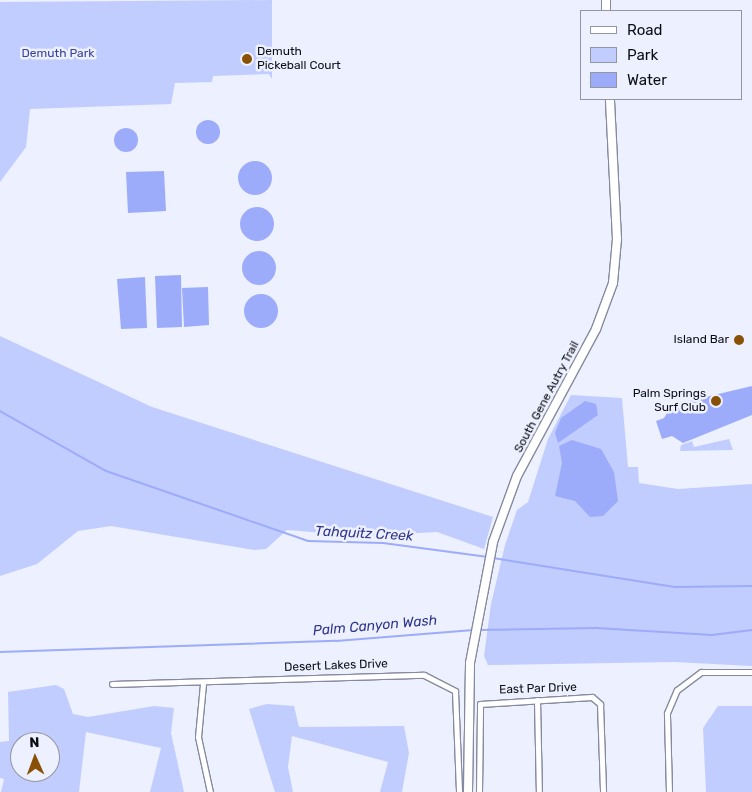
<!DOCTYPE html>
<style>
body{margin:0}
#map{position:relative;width:752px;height:792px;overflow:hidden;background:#edf0fe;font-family:Rubik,sans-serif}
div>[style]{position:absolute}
.green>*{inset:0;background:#c1cdff}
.water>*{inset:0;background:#9cacfb}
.round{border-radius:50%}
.stream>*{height:2px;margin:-1px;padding:0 1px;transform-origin:1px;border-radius:1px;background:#9cacfb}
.roads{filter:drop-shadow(1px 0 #858a9e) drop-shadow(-1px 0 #858a9e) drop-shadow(0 1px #858a9e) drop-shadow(0 -1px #858a9e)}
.street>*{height:5px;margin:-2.5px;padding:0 2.5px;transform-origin:2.5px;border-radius:2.5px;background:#fff}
.primary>*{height:8px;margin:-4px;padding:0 4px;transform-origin:4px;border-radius:4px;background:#fff}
.dots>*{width:14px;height:14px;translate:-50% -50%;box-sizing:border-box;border:2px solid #edf0fe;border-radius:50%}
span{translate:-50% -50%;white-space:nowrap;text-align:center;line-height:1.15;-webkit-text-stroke:5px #edf0fe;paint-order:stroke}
.poi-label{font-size:12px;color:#0c0d14}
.left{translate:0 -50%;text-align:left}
.right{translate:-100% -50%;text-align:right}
.park-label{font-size:12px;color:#39429b}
.street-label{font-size:12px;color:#0c0d14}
.water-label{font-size:14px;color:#2e348c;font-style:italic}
.legend{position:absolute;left:580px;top:10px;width:162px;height:90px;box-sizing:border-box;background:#edf0fe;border:1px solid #9395a0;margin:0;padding:6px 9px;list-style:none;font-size:15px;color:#0c0d14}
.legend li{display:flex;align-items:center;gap:10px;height:25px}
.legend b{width:25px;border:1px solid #9395a0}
.north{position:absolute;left:10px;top:732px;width:50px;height:50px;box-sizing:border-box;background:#edf0fe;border:1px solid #9395a0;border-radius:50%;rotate:358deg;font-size:14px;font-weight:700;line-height:20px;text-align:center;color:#0c0d14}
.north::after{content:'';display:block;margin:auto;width:18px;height:22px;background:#895106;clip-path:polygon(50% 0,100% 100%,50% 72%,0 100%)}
</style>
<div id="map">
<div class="green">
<div style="clip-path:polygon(272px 0,272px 79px,269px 74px,213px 76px,212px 82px,175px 83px,171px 104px,30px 109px,26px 147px,0 182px,0 2px)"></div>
<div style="clip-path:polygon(0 336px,152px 407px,493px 517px,484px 549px,437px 532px,362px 536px,287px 530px,266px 549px,254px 550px,111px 526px,78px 531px,37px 564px,0 576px)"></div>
<div style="clip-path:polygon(571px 395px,622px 398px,628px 467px,638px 467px,639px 483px,678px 489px,752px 484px,752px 666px,674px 662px,488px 665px,484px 656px,491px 604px,505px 545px,517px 510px,528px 502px,548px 439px)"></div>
<div style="clip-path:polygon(729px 439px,733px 450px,680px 451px,681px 445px,692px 441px,694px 447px)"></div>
<div style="clip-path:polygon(evenodd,56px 685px,64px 689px,73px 714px,88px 717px,154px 706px,174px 708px,171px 733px,184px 792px,150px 792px,161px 748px,86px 732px,79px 792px,1px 792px,4px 779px,0 778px,0 742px,9px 741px,8px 692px,56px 685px,20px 742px,50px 742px,50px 772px,20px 772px,20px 742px)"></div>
<div style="clip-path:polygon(267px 704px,294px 706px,299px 727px,404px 726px,409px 753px,402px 792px,380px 792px,388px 762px,292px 736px,288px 767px,293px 792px,275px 792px,249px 709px)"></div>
<div style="clip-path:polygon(718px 706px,752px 706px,752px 792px,706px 792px,703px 728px)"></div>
</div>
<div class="water">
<div class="round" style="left:196px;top:120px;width:24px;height:24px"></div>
<div class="round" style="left:114px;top:128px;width:24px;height:24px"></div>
<div class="round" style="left:238px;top:161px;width:34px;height:34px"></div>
<div style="clip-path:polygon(164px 171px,166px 211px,128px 213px,126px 172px)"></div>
<div class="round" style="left:240px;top:207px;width:34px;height:34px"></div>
<div class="round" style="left:242px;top:251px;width:34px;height:34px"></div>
<div style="clip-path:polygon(181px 275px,182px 327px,157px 328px,155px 276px)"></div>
<div style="clip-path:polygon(145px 277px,147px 328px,121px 329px,117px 279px)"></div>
<div style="clip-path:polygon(208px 287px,209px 325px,184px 327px,182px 288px)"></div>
<div class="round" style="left:244px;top:294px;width:34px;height:34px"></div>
<div style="clip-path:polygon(752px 386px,752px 415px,683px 443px,672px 436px,662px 439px,656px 421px,664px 418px,672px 405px)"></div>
<div style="clip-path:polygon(585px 401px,596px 404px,598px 415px,558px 443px,555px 433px,561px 418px)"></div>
<div style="clip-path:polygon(572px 440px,601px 449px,614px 472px,618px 501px,603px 516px,590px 517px,575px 501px,555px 496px,562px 463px,559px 446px)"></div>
</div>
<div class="stream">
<div style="left:0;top:411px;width:122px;rotate:29.5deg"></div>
<div style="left:106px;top:471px;width:214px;rotate:19.1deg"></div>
<div style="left:308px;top:541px;width:75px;rotate:1.5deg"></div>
<div style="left:383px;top:543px;width:106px;rotate:7.6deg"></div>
<div style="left:493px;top:558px;width:184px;rotate:9.1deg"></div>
<div style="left:675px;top:587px;width:77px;rotate:-0.7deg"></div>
<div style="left:479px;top:630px;width:117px;rotate:-1deg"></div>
<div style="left:596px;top:628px;width:116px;rotate:3.5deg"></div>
<div style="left:712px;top:635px;width:40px;rotate:-7.1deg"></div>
<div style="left:0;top:652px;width:336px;rotate:-1.9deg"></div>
<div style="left:336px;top:641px;width:138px;rotate:-4.6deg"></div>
</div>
<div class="roads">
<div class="street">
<div style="left:112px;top:684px;width:312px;rotate:-1.7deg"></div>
<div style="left:424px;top:675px;width:35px;rotate:27deg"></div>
<div style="left:455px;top:691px;width:101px;rotate:87.7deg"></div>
<div style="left:203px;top:684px;width:53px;rotate:95.4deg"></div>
<div style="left:198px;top:737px;width:56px;rotate:77.7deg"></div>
<div style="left:537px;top:700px;width:92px;rotate:88.8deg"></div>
<div style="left:479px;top:792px;width:88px;rotate:-89.3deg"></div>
<div style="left:480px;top:704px;width:112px;rotate:-3.6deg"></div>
<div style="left:592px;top:697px;width:11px;rotate:41deg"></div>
<div style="left:600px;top:704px;width:88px;rotate:88deg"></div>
<div style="left:669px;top:792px;width:79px;rotate:-91.5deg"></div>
<div style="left:667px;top:713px;width:25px;rotate:-67deg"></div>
<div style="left:677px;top:690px;width:30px;rotate:-37deg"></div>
<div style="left:701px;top:672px;width:51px"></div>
</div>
<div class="primary">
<div style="left:606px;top:0;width:11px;rotate:90deg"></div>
<div style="left:468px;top:792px;width:129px;rotate:-89.1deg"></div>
<div style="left:470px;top:663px;width:123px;rotate:-79.2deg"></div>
<div style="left:493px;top:542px;width:70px;rotate:-70deg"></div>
<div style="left:517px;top:476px;width:167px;rotate:-61.7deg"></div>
<div style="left:596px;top:329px;width:49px;rotate:-69.7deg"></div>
<div style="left:613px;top:283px;width:44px;rotate:-84.8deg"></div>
<div style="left:617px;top:239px;width:140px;rotate:-92.9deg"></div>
</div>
</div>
<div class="dots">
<div style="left:247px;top:59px;background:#895106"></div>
<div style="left:739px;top:340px;background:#895106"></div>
<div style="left:716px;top:401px;background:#895106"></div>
</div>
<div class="poi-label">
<span class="left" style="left:257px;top:59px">Demuth<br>Pickeball Court</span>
<span class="right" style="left:729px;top:340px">Island Bar</span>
<span class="right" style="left:706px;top:401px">Palm Springs<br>Surf Club</span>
</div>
<div class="park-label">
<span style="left:58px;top:54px">Demuth Park</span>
</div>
<div class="street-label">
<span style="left:547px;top:397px;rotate:-62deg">South Gene Autry Trail</span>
<span style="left:336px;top:666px;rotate:-2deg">Desert Lakes Drive</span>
<span style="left:538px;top:689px;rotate:-2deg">East Par Drive</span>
</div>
<div class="water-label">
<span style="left:364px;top:534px;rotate:3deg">Tahquitz Creek</span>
<span style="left:375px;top:626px;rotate:-5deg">Palm Canyon Wash</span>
</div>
<ul class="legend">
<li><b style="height:6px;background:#fff"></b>Road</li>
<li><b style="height:14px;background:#c1cdff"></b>Park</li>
<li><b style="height:14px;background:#9cacfb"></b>Water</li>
</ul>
<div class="north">N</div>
</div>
